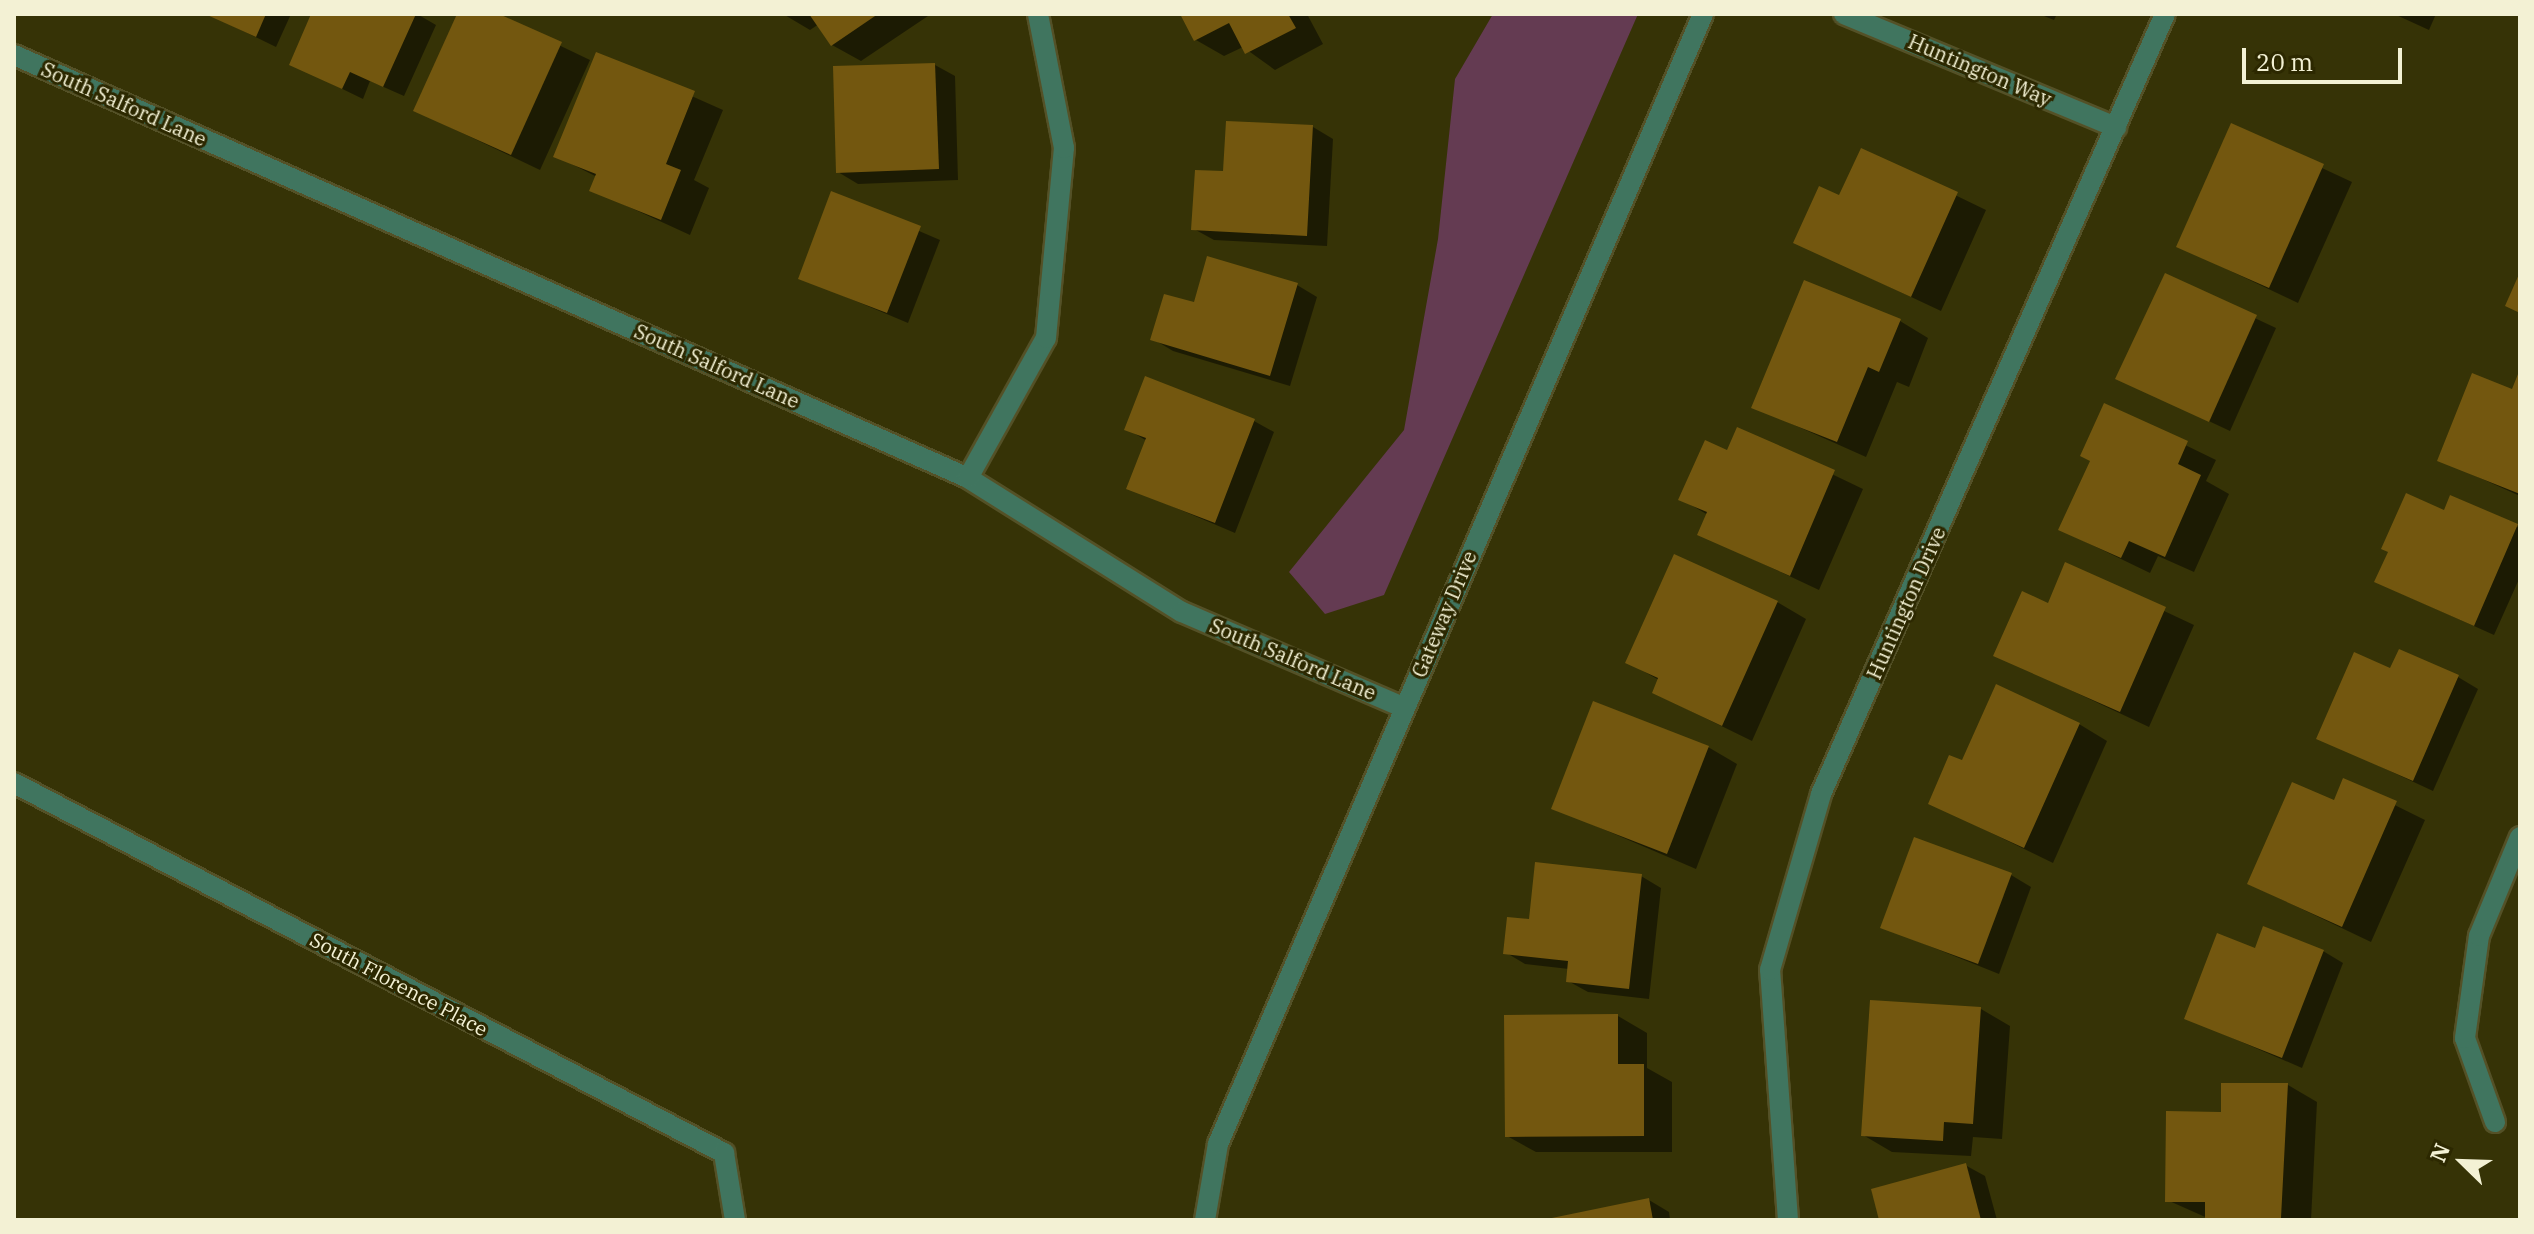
<!DOCTYPE html>
<style>
body{margin:0}
#map{position:relative;width:2534px;height:1234px;overflow:hidden;background:#363306;font-family:"IBM Plex Serif",serif}
div>[style]{position:absolute}
.green>*{inset:0;background:#643b52}
.shadow>*{inset:0;background:#0007}
.building>*{inset:0;background:#73570f}
.roads{filter:drop-shadow(2px 0 #545127) drop-shadow(-2px 0 #545127) drop-shadow(0 2px #545127) drop-shadow(0 -2px #545127)}
.minor>*{height:20px;margin:-10px;padding:0 10px;transform-origin:10px;border-radius:10px;background:#40755f}
span{translate:-50% -50%;white-space:nowrap;text-align:center;line-height:1.15;-webkit-text-stroke:6px #2c2800;paint-order:stroke}
.street-label{font-size:20px;color:#f3f1d4}
.frame{position:absolute;inset:0;border:16px solid #f3f1d4;pointer-events:none}
.north{position:absolute;left:2422px;top:1122px;width:80px;height:80px;-webkit-text-stroke:6px #2c2800;paint-order:stroke;rotate:293deg;font-size:22px;font-weight:700;line-height:32px;text-align:center;color:#f3f1d4}
.north::after{content:'';display:block;margin:auto;width:28px;height:36px;background:#f3f1d4;clip-path:polygon(50% 0,100% 100%,50% 72%,0 100%)}
.scale{position:absolute;left:2242px;top:48px;width:160px;height:36px;box-sizing:border-box;border:4px solid #f3f1d4;border-top:0;padding-left:10px;font-size:24px;line-height:28px;white-space:nowrap;color:#f3f1d4;-webkit-text-stroke:6px #2c2800;paint-order:stroke}
</style>
<div id="map">
<div class="green">
<div style="clip-path:polygon(1493px 14px,1638px 14px,1384px 595px,1325px 614px,1289px 572px,1404px 430px,1438px 239px,1455px 79px)"></div>
</div>
<div class="shadow">
<div style="clip-path:polygon(208px 14px,291px 14px,276px 47px)"></div>
<div style="clip-path:polygon(313px 14px,417px 14px,436px 25px,404px 96px,370px 81px,363px 99px,291px 64px)"></div>
<div style="clip-path:polygon(459px 14px,494px 14px,590px 60px,540px 170px,416px 111px)"></div>
<div style="clip-path:polygon(783px 14px,931px 14px,861px 61px,832px 45px,819px 24px,810px 30px)"></div>
<div style="clip-path:polygon(1182px 14px,1307px 14px,1323px 44px,1275px 70px,1243px 47px,1224px 56px,1196px 40px)"></div>
<div style="clip-path:polygon(2039px 14px,2057px 14px,2054px 20px)"></div>
<div style="clip-path:polygon(2394px 14px,2436px 14px,2429px 30px)"></div>
<div style="clip-path:polygon(597px 54px,723px 110px,694px 180px,709px 188px,690px 235px,592px 190px,597px 177px,556px 156px)"></div>
<div style="clip-path:polygon(935px 65px,955px 76px,958px 180px,858px 184px,838px 172px)"></div>
<div style="clip-path:polygon(2232px 126px,2352px 182px,2298px 303px,2178px 246px)"></div>
<div style="clip-path:polygon(1313px 127px,1333px 139px,1327px 246px,1214px 240px,1194px 229px,1225px 173px)"></div>
<div style="clip-path:polygon(1862px 150px,1986px 210px,1941px 311px,1796px 243px,1840px 197px)"></div>
<div style="clip-path:polygon(833px 194px,940px 240px,908px 323px,801px 278px)"></div>
<div style="clip-path:polygon(2165px 276px,2276px 328px,2230px 431px,2117px 378px)"></div>
<div style="clip-path:polygon(1297px 285px,1317px 297px,1290px 386px,1173px 351px,1153px 339px)"></div>
<div style="clip-path:polygon(1900px 321px,1928px 338px,1909px 387px,1897px 382px,1866px 457px,1754px 407px)"></div>
<div style="clip-path:polygon(2520px 374px,2520px 496px,2440px 460px,2513px 392px)"></div>
<div style="clip-path:polygon(2105px 406px,2216px 460px,2206px 481px,2229px 494px,2194px 572px,2158px 556px,2150px 573px,2061px 530px,2092px 461px)"></div>
<div style="clip-path:polygon(1254px 421px,1274px 432px,1235px 533px,1129px 488px,1147px 441px,1127px 429px)"></div>
<div style="clip-path:polygon(1738px 429px,1863px 489px,1819px 590px,1700px 534px,1708px 515px,1681px 499px,1728px 452px)"></div>
<div style="clip-path:polygon(2451px 497px,2520px 528px,2520px 577px,2494px 635px,2376px 582px,2445px 512px)"></div>
<div style="clip-path:polygon(2066px 565px,2194px 625px,2149px 727px,1996px 655px,2049px 606px)"></div>
<div style="clip-path:polygon(1777px 602px,1806px 619px,1752px 741px,1654px 693px,1659px 680px,1627px 662px)"></div>
<div style="clip-path:polygon(2458px 677px,2478px 689px,2433px 791px,2319px 738px)"></div>
<div style="clip-path:polygon(2079px 724px,2107px 741px,2053px 863px,1930px 803px,1963px 763px)"></div>
<div style="clip-path:polygon(1708px 747px,1737px 764px,1696px 869px,1554px 808px)"></div>
<div style="clip-path:polygon(2344px 780px,2425px 820px,2371px 942px,2249px 884px,2335px 803px)"></div>
<div style="clip-path:polygon(2011px 875px,2031px 887px,1999px 974px,1882px 927px)"></div>
<div style="clip-path:polygon(1641px 876px,1661px 888px,1649px 999px,1588px 992px,1568px 981px,1569px 969px,1525px 964px,1505px 952px,1530px 921px)"></div>
<div style="clip-path:polygon(2256px 951px,2323px 951px,2343px 963px,2302px 1068px,2186px 1018px)"></div>
<div style="clip-path:polygon(1981px 1009px,2010px 1026px,2002px 1139px,1973px 1137px,1971px 1156px,1892px 1152px,1863px 1135px)"></div>
<div style="clip-path:polygon(1618px 1016px,1647px 1033px,1647px 1068px,1672px 1082px,1672px 1152px,1536px 1152px,1507px 1136px)"></div>
<div style="clip-path:polygon(2288px 1085px,2317px 1102px,2311px 1220px,2212px 1220px,2167px 1200px,2223px 1114px)"></div>
<div style="clip-path:polygon(1965px 1165px,1985px 1176px,1997px 1220px,1881px 1220px)"></div>
<div style="clip-path:polygon(1649px 1200px,1669px 1212px,1670px 1220px,1550px 1220px)"></div>
</div>
<div class="building">
<div style="clip-path:polygon(205px 14px,266px 14px,256px 37px)"></div>
<div style="clip-path:polygon(311px 14px,416px 14px,383px 87px,350px 72px,342px 89px,289px 65px)"></div>
<div style="clip-path:polygon(457px 14px,499px 14px,562px 42px,511px 155px,413px 111px)"></div>
<div style="clip-path:polygon(809px 14px,878px 14px,831px 46px)"></div>
<div style="clip-path:polygon(1180px 14px,1288px 14px,1296px 28px,1245px 54px,1229px 23px,1194px 41px)"></div>
<div style="clip-path:polygon(596px 52px,695px 91px,666px 164px,681px 170px,661px 220px,589px 191px,596px 174px,553px 157px)"></div>
<div style="clip-path:polygon(935px 63px,939px 169px,836px 173px,833px 66px)"></div>
<div style="clip-path:polygon(1226px 121px,1313px 125px,1307px 236px,1191px 230px,1195px 170px,1223px 171px)"></div>
<div style="clip-path:polygon(2231px 123px,2324px 164px,2269px 288px,2176px 247px)"></div>
<div style="clip-path:polygon(1861px 148px,1958px 192px,1911px 297px,1793px 243px,1819px 186px,1839px 195px)"></div>
<div style="clip-path:polygon(831px 191px,921px 226px,887px 313px,798px 279px)"></div>
<div style="clip-path:polygon(1207px 256px,1298px 283px,1270px 376px,1150px 340px,1164px 294px,1194px 302px)"></div>
<div style="clip-path:polygon(2520px 272px,2520px 313px,2505px 306px)"></div>
<div style="clip-path:polygon(2165px 273px,2257px 315px,2209px 422px,2115px 379px)"></div>
<div style="clip-path:polygon(1804px 280px,1901px 319px,1879px 372px,1868px 367px,1837px 442px,1751px 408px)"></div>
<div style="clip-path:polygon(2520px 369px,2520px 494px,2437px 461px,2472px 373px,2512px 389px)"></div>
<div style="clip-path:polygon(1145px 376px,1255px 419px,1215px 523px,1126px 489px,1146px 438px,1124px 430px)"></div>
<div style="clip-path:polygon(2104px 403px,2188px 441px,2178px 464px,2201px 475px,2165px 557px,2129px 541px,2121px 558px,2058px 530px,2090px 461px,2080px 456px)"></div>
<div style="clip-path:polygon(1737px 427px,1835px 470px,1790px 576px,1697px 535px,1707px 512px,1678px 500px,1705px 440px,1727px 450px)"></div>
<div style="clip-path:polygon(2406px 493px,2444px 510px,2450px 495px,2518px 524px,2474px 626px,2374px 582px,2388px 552px,2381px 549px)"></div>
<div style="clip-path:polygon(1674px 554px,1778px 601px,1722px 726px,1652px 693px,1658px 678px,1625px 663px)"></div>
<div style="clip-path:polygon(2065px 562px,2166px 607px,2120px 712px,1993px 656px,2022px 591px,2048px 603px)"></div>
<div style="clip-path:polygon(2399px 649px,2459px 675px,2413px 781px,2316px 739px,2354px 652px,2390px 668px)"></div>
<div style="clip-path:polygon(1996px 684px,2080px 723px,2024px 848px,1928px 804px,1949px 755px,1962px 760px)"></div>
<div style="clip-path:polygon(1593px 701px,1709px 746px,1667px 854px,1551px 809px)"></div>
<div style="clip-path:polygon(2343px 778px,2397px 801px,2342px 927px,2247px 884px,2292px 782px,2334px 800px)"></div>
<div style="clip-path:polygon(1914px 837px,2012px 873px,1978px 964px,1880px 928px)"></div>
<div style="clip-path:polygon(1535px 862px,1642px 874px,1629px 989px,1566px 982px,1568px 961px,1503px 954px,1507px 917px,1529px 919px)"></div>
<div style="clip-path:polygon(2263px 926px,2324px 950px,2282px 1058px,2184px 1019px,2217px 933px,2255px 948px)"></div>
<div style="clip-path:polygon(1870px 1000px,1981px 1007px,1973px 1124px,1944px 1122px,1943px 1141px,1861px 1136px)"></div>
<div style="clip-path:polygon(1618px 1014px,1618px 1064px,1644px 1064px,1644px 1136px,1505px 1137px,1504px 1015px)"></div>
<div style="clip-path:polygon(2221px 1083px,2288px 1083px,2281px 1218px,2205px 1218px,2205px 1202px,2165px 1202px,2166px 1111px,2221px 1112px)"></div>
<div style="clip-path:polygon(1966px 1163px,1981px 1220px,1879px 1220px,1871px 1189px)"></div>
<div style="clip-path:polygon(1649px 1198px,1653px 1220px,1547px 1220px,1547px 1219px)"></div>
</div>
<div class="roads">
<div class="minor">
<div style="left:1844px;top:14px;width:295px;rotate:22.6deg"></div>
<div style="left:14px;top:55px;width:1044px;rotate:23.91deg"></div>
<div style="left:968px;top:478px;width:252px;rotate:32.1deg"></div>
<div style="left:1182px;top:612px;width:241px;rotate:23.3deg"></div>
<div style="left:968px;top:478px;width:160px;rotate:-60.9deg"></div>
<div style="left:1046px;top:338px;width:191px;rotate:-84.6deg"></div>
<div style="left:1064px;top:148px;width:136px;rotate:-101deg"></div>
<div style="left:14px;top:783px;width:801px;rotate:27.53deg"></div>
<div style="left:724px;top:1153px;width:68px;rotate:80.7deg"></div>
<div style="left:2495px;top:1122px;width:89px;rotate:-109.7deg"></div>
<div style="left:2465px;top:1038px;width:103px;rotate:-82.2deg"></div>
<div style="left:2479px;top:936px;width:107px;rotate:-67.5deg"></div>
<div style="left:1205px;top:1220px;width:77px;rotate:-80.3deg"></div>
<div style="left:1218px;top:1144px;width:1230px;rotate:-66.77deg"></div>
<div style="left:1788px;top:1220px;width:251px;rotate:-94.1deg"></div>
<div style="left:1770px;top:970px;width:183px;rotate:-73.8deg"></div>
<div style="left:1821px;top:794px;width:852px;rotate:-66.2deg"></div>
</div>
</div>
<div class="street-label">
<span style="left:1980px;top:70px;rotate:23deg">Huntington Way</span>
<span style="left:124px;top:104px;rotate:24deg">South Salford Lane</span>
<span style="left:717px;top:366px;rotate:24deg">South Salford Lane</span>
<span style="left:1906px;top:603px;rotate:-66deg">Huntington Drive</span>
<span style="left:1444px;top:614px;rotate:-67deg">Gateway Drive</span>
<span style="left:1293px;top:659px;rotate:23deg">South Salford Lane</span>
<span style="left:399px;top:984px;rotate:28deg">South Florence Place</span>
</div>
<div class="frame"></div>
<div class="north">N</div>
<div class="scale">20 m</div>
</div>
